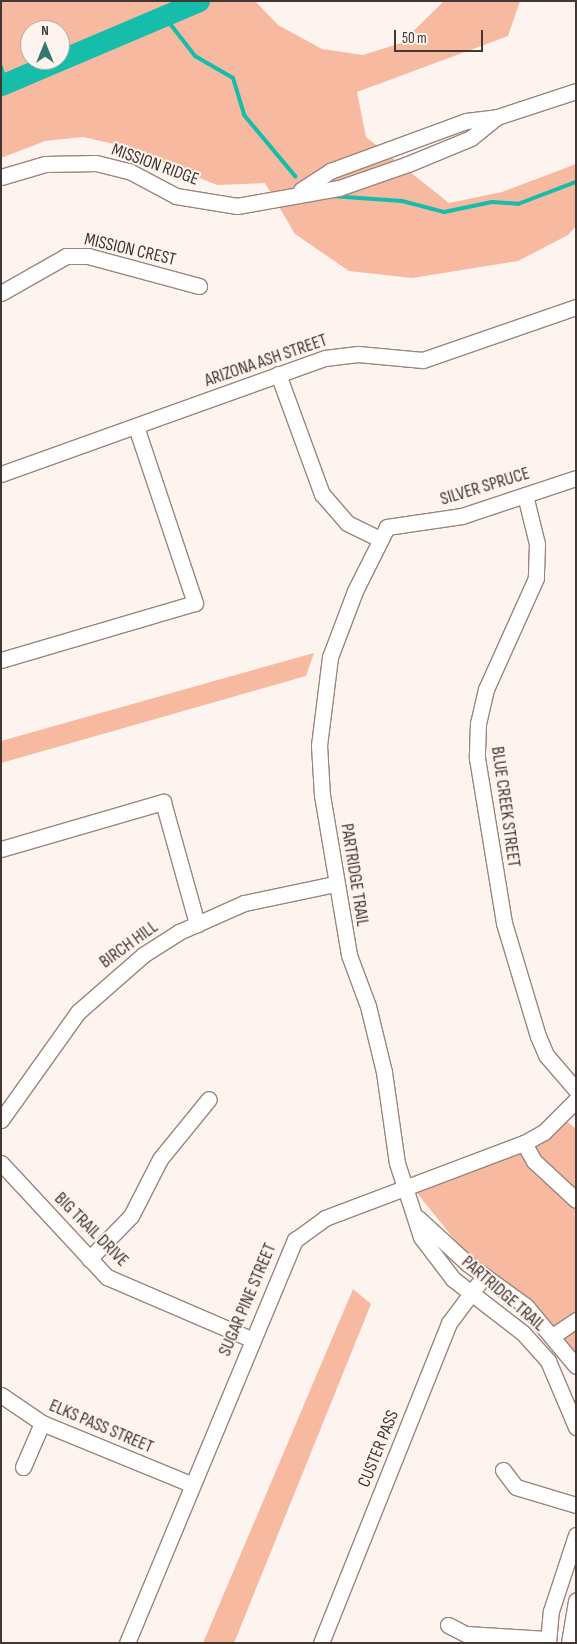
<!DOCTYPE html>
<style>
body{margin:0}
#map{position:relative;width:577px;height:1644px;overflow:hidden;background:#fdf3ef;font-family:"Sofia Sans Condensed",sans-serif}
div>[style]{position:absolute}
.green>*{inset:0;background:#f7b99f}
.stream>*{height:4px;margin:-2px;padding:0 2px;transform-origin:2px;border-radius:2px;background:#15bdaa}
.river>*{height:21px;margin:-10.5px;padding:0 10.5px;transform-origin:10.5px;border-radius:10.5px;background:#15bdaa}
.roads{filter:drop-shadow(1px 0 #9b867d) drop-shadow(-1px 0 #9b867d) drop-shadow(0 1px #9b867d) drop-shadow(0 -1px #9b867d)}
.minor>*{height:15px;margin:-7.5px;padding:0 7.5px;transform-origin:7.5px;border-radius:7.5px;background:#fff}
span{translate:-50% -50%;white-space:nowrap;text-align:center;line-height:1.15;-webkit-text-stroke:4px #fdf3ef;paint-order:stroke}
.street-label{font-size:18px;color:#413834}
.frame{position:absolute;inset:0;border:2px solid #413834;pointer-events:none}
.north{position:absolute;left:20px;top:20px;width:50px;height:50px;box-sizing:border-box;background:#fdf3ef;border:1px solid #b2a8a4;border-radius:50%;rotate:0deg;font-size:14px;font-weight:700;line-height:20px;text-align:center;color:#413834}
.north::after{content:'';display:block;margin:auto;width:18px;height:22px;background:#33786e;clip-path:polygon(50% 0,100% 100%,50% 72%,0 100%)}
.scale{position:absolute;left:394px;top:30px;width:89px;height:22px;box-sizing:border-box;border:2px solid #413834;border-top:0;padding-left:6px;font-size:15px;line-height:18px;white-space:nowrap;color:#413834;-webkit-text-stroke:4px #fdf3ef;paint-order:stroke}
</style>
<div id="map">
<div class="green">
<div style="clip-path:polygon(evenodd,1px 1px,255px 1px,278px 25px,322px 49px,363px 55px,401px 43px,444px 1px,520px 1px,508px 36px,357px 92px,366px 137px,449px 203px,502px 192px,576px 164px,576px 226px,568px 235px,518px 261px,412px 278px,349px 271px,295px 234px,265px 183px,217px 185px,118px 145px,83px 137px,45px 141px,1px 158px,1px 1px,30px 30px,60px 30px,60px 60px,30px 60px,30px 30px)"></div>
<div style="clip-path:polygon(314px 653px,306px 676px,1px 763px,1px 741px)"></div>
<div style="clip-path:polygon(564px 1119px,576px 1129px,576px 1352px,530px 1299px,483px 1268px,458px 1244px,417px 1193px)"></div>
<div style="clip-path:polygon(353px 1289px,371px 1304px,234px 1643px,203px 1643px)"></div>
</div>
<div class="stream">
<div style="left:164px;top:16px;width:51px;rotate:52.2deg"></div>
<div style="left:195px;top:56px;width:44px;rotate:30.1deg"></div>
<div style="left:233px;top:78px;width:39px;rotate:73deg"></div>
<div style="left:244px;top:115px;width:80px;rotate:50.1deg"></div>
<div style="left:1px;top:67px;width:17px;rotate:73deg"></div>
<div style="left:331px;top:196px;width:71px;rotate:4deg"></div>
<div style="left:402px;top:201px;width:43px;rotate:14.7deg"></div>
<div style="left:444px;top:212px;width:49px;rotate:-11.8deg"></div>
<div style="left:492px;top:202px;width:26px;rotate:4deg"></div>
<div style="left:518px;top:204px;width:62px;rotate:-20.8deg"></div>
</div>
<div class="river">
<div style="left:1px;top:85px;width:215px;rotate:-23deg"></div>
</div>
<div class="roads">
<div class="minor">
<div style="left:1px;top:177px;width:46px;rotate:-16.5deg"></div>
<div style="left:45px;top:164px;width:51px;rotate:-1.1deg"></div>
<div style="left:96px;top:163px;width:34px;rotate:14deg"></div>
<div style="left:129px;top:171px;width:53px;rotate:28deg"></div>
<div style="left:176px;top:196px;width:62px;rotate:9.3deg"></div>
<div style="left:237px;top:206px;width:104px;rotate:-10deg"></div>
<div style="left:339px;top:188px;width:73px;rotate:-19.2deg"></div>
<div style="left:408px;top:164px;width:68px;rotate:-22.4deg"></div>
<div style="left:471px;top:138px;width:33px;rotate:-39deg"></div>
<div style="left:301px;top:190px;width:35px;rotate:-33deg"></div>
<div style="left:330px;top:171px;width:145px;rotate:-20.2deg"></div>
<div style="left:466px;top:121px;width:31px;rotate:-7deg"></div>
<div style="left:497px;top:117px;width:83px;rotate:-18.2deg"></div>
<div style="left:1px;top:293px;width:75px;rotate:-29.6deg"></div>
<div style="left:66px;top:256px;width:22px"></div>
<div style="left:88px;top:256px;width:115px;rotate:15.1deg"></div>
<div style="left:278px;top:374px;width:128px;rotate:69.9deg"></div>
<div style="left:322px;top:494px;width:38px;rotate:49deg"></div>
<div style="left:347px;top:523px;width:37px;rotate:26deg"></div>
<div style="left:1px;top:474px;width:344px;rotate:-19.7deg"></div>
<div style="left:325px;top:358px;width:33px;rotate:-7deg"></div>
<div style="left:358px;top:354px;width:65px;rotate:5.3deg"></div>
<div style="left:423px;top:360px;width:162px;rotate:-19.1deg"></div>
<div style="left:576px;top:478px;width:120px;rotate:161.6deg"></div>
<div style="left:462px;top:516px;width:76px;rotate:171.7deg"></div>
<div style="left:387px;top:527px;width:72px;rotate:116.6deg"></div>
<div style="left:355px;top:591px;width:71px;rotate:110.7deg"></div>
<div style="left:330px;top:657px;width:89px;rotate:97.1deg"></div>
<div style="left:319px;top:745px;width:50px;rotate:86.6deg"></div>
<div style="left:322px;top:795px;width:162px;rotate:80.4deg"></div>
<div style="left:349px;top:955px;width:54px;rotate:69.6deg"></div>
<div style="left:368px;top:1006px;width:68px;rotate:76.4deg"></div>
<div style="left:384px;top:1072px;width:92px;rotate:81.9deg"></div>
<div style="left:397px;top:1163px;width:78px;rotate:72deg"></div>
<div style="left:421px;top:1237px;width:53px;rotate:52.7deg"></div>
<div style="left:453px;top:1279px;width:88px;rotate:37.6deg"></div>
<div style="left:523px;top:1333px;width:38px;rotate:48deg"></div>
<div style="left:548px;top:1361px;width:72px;rotate:67deg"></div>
<div style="left:525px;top:495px;width:50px;rotate:76.2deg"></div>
<div style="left:537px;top:544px;width:34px;rotate:92deg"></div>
<div style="left:536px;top:578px;width:122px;rotate:114.2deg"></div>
<div style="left:486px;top:689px;width:35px;rotate:103deg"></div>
<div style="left:478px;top:723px;width:35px;rotate:92deg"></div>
<div style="left:477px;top:758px;width:167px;rotate:80.7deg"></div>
<div style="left:504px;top:923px;width:118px;rotate:73.3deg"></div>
<div style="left:538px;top:1036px;width:21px;rotate:67deg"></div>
<div style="left:546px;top:1055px;width:46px;rotate:49.4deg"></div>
<div style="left:1px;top:660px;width:202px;rotate:-16.4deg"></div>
<div style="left:195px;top:603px;width:186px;rotate:-108.5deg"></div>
<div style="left:1px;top:849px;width:169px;rotate:-16.2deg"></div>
<div style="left:163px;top:802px;width:127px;rotate:74.4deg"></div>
<div style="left:1px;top:1120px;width:133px;rotate:-54.5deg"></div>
<div style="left:78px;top:1012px;width:86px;rotate:-41.2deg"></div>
<div style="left:143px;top:955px;width:43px;rotate:-32.6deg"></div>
<div style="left:179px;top:932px;width:71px;rotate:-24deg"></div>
<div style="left:244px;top:903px;width:93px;rotate:-11.8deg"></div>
<div style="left:524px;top:1143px;width:21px;rotate:61deg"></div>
<div style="left:534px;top:1161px;width:57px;rotate:42.9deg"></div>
<div style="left:1px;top:1163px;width:156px;rotate:47.1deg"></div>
<div style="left:107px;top:1277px;width:157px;rotate:23.3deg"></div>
<div style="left:418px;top:1218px;width:68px;rotate:42.6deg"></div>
<div style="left:468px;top:1264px;width:72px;rotate:35.9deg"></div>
<div style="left:526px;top:1306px;width:78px;rotate:50.2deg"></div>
<div style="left:89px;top:1259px;width:60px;rotate:-45.7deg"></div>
<div style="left:131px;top:1216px;width:64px;rotate:-63deg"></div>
<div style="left:160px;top:1159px;width:77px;rotate:-50.8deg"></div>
<div style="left:554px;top:1335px;width:27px;rotate:-34deg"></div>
<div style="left:1px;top:1395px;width:50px;rotate:34.3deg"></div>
<div style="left:42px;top:1423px;width:161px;rotate:22.3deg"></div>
<div style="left:23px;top:1467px;width:48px;rotate:-66.6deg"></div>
<div style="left:503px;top:1470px;width:21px;rotate:53deg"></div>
<div style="left:516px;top:1487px;width:63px;rotate:16.7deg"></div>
<div style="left:448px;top:1625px;width:20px;rotate:27deg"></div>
<div style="left:466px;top:1634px;width:81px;rotate:3.5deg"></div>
<div style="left:127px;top:1643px;width:437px;rotate:-67.4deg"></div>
<div style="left:295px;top:1240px;width:37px;rotate:-36deg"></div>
<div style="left:325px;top:1218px;width:213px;rotate:-20.7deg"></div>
<div style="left:524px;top:1143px;width:23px;rotate:-29deg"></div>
<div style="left:544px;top:1132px;width:45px;rotate:-45deg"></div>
<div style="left:321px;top:1643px;width:345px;rotate:-68.2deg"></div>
<div style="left:449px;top:1323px;width:59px;rotate:-53.3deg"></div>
<div style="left:548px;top:1643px;width:32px;rotate:-85deg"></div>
<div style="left:551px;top:1611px;width:80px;rotate:-71.8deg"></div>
<div style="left:569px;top:1643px;width:43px;rotate:-80.5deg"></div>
</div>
</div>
<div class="street-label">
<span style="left:155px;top:165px;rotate:20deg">MISSION RIDGE</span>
<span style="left:130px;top:250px;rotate:13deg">MISSION CREST</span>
<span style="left:266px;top:361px;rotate:-19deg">ARIZONA ASH STREET</span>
<span style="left:485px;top:487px;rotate:-17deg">SILVER SPRUCE</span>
<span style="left:505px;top:807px;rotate:82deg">BLUE CREEK STREET</span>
<span style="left:354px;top:875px;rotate:81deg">PARTRIDGE TRAIL</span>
<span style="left:129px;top:945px;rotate:-36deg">BIRCH HILL</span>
<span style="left:91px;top:1230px;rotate:45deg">BIG TRAIL DRIVE</span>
<span style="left:503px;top:1294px;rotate:41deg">PARTRIDGE TRAIL</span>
<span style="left:248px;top:1300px;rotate:-67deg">SUGAR PINE STREET</span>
<span style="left:101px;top:1427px;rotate:23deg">ELKS PASS STREET</span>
<span style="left:379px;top:1449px;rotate:-68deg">CUSTER PASS</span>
</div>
<div class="frame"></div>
<div class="north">N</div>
<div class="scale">50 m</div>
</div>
